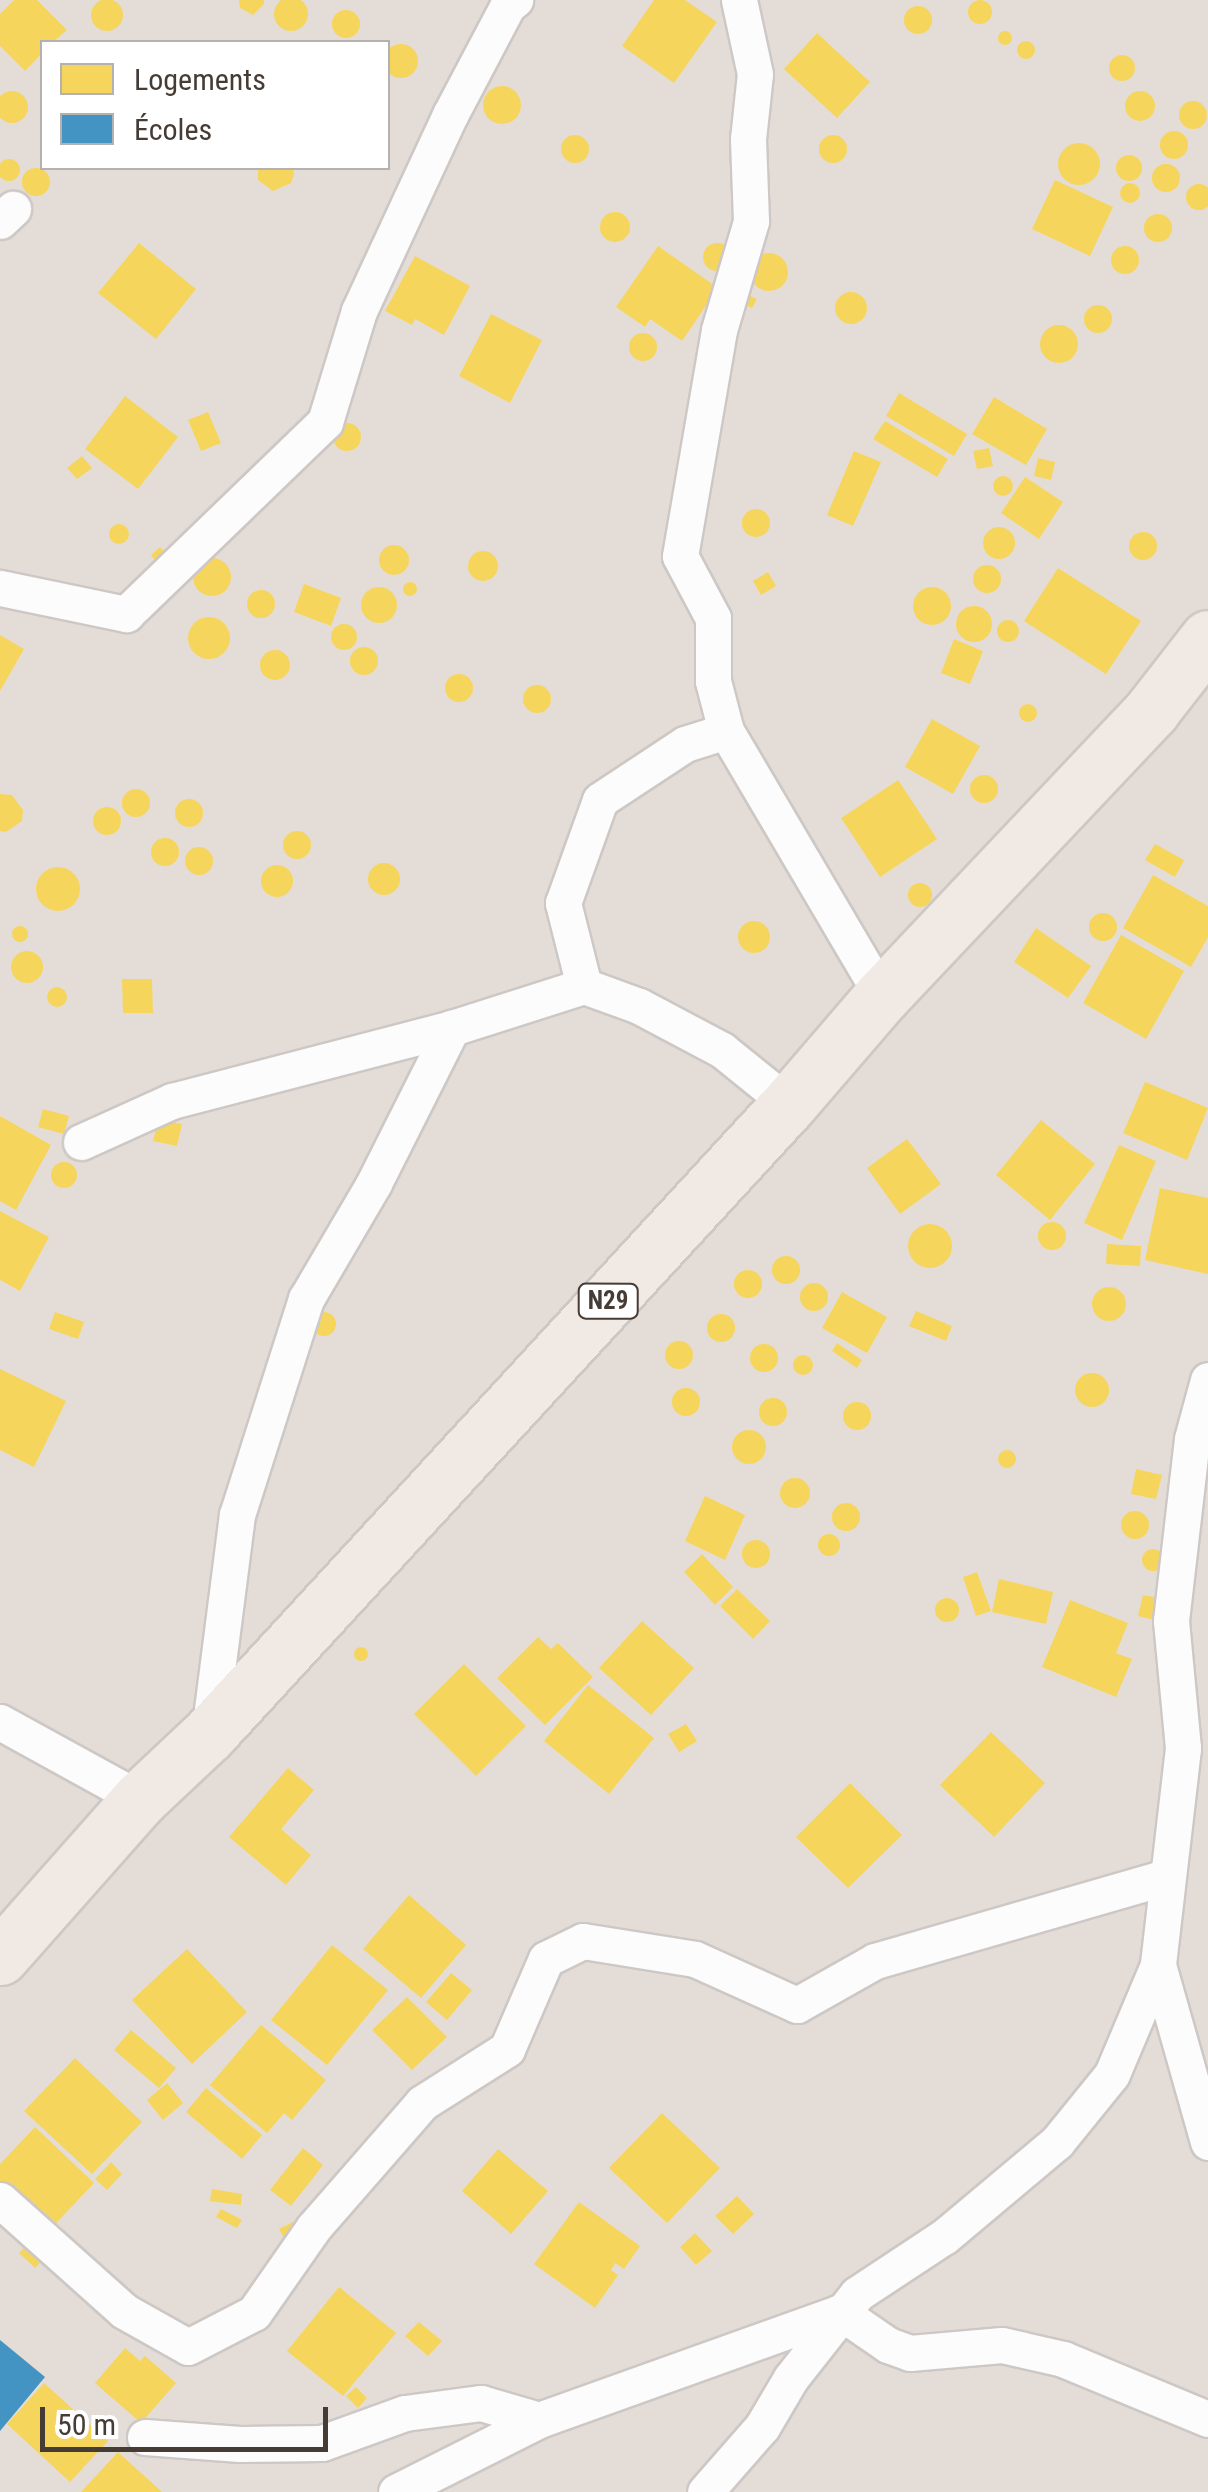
<!DOCTYPE html>
<meta charset="utf-8">
<style>
body{margin:0}
#map{position:relative;width:1208px;height:2492px;overflow:hidden;background:#f0ece9;font-family:"Roboto Condensed",sans-serif}
div>[style]{position:absolute}
.residential>*{inset:0;background:#e4ddd7}
.homes>*{inset:0;background:#f6d55c}
.round{border-radius:50%}
.schools>*{inset:0;background:#4393c3}
.roads{filter:drop-shadow(2px 0 #cdc8c5) drop-shadow(-2px 0 #cdc8c5) drop-shadow(0 2px #cdc8c5) drop-shadow(0 -2px #cdc8c5)}
.minor>*{height:35px;margin:-17.5px;padding:0 17.5px;transform-origin:17.5px;border-radius:17.5px;background:#fdfcfc}
.primary>*{height:55px;margin:-27.5px;padding:0 27.5px;transform-origin:27.5px;border-radius:27.5px;background:#f1eae4}
span{translate:-50% -50%;white-space:nowrap;text-align:center;line-height:1.15;-webkit-text-stroke:10px #fff;paint-order:stroke}
.shield-label span{padding:2px 8px;background:#fff;border:2px solid;border-radius:8px;-webkit-text-stroke-width:0}
.shield-label{font-size:25px;color:#463c36;font-weight:700}
.legend{position:absolute;left:40px;top:40px;width:350px;height:130px;box-sizing:border-box;background:#fff;border:2px solid #b5b1af;margin:0;padding:12px 18px;list-style:none;font-size:30px;color:#463c36}
.legend li{display:flex;align-items:center;gap:20px;height:50px}
.legend b{width:50px;border:2px solid #b5b1af}
.scale{position:absolute;left:40px;top:2407px;width:288px;height:45px;box-sizing:border-box;border:5px solid #463c36;border-top:0;padding-left:12px;font-size:30px;line-height:35px;white-space:nowrap;color:#463c36;-webkit-text-stroke:8px #fff;paint-order:stroke}
</style>
<div id="map">
<div class="residential">
<div style="clip-path:polygon(evenodd,0 0,1208px 0,1208px 2492px,0 2492px,0 0,42px 42px,388px 42px,388px 168px,42px 168px,42px 42px)"></div>
</div>
<div class="homes">
<div class="round" style="left:274px;top:-3px;width:34px;height:34px"></div>
<div class="round" style="left:91px;top:-1px;width:32px;height:32px"></div>
<div class="round" style="left:968px;top:0;width:24px;height:24px"></div>
<div style="clip-path:polygon(14px 0,37px 0,67px 30px,53px 42px,42px 42px,42px 53px,25px 71px,0 46px,0 14px)"></div>
<div style="clip-path:polygon(239px 0,264px 0,264px 4px,253px 15px,240px 8px)"></div>
<div style="clip-path:polygon(654px 0,685px 0,717px 22px,674px 83px,622px 46px)"></div>
<div class="round" style="left:904px;top:6px;width:28px;height:28px"></div>
<div class="round" style="left:332px;top:10px;width:28px;height:28px"></div>
<div class="round" style="left:998px;top:31px;width:14px;height:14px"></div>
<div style="clip-path:polygon(817px 33px,870px 82px,837px 118px,784px 69px)"></div>
<div class="round" style="left:1017px;top:41px;width:18px;height:18px"></div>
<div class="round" style="left:384px;top:44px;width:34px;height:34px"></div>
<div class="round" style="left:1109px;top:55px;width:26px;height:26px"></div>
<div class="round" style="left:483px;top:86px;width:38px;height:38px"></div>
<div class="round" style="left:1125px;top:91px;width:30px;height:30px"></div>
<div class="round" style="left:-4px;top:91px;width:32px;height:32px"></div>
<div class="round" style="left:1179px;top:101px;width:28px;height:28px"></div>
<div class="round" style="left:1160px;top:131px;width:28px;height:28px"></div>
<div class="round" style="left:561px;top:135px;width:28px;height:28px"></div>
<div class="round" style="left:819px;top:135px;width:28px;height:28px"></div>
<div class="round" style="left:1058px;top:143px;width:42px;height:42px"></div>
<div class="round" style="left:1116px;top:155px;width:26px;height:26px"></div>
<div class="round" style="left:-2px;top:159px;width:22px;height:22px"></div>
<div class="round" style="left:1152px;top:164px;width:28px;height:28px"></div>
<div style="clip-path:polygon(258px 168px,293px 168px,294px 174px,291px 183px,273px 191px,258px 180px)"></div>
<div class="round" style="left:22px;top:168px;width:28px;height:28px"></div>
<div style="clip-path:polygon(1055px 180px,1113px 207px,1090px 256px,1032px 229px)"></div>
<div class="round" style="left:1120px;top:183px;width:20px;height:20px"></div>
<div class="round" style="left:1186px;top:184px;width:26px;height:26px"></div>
<div class="round" style="left:600px;top:212px;width:30px;height:30px"></div>
<div class="round" style="left:1144px;top:214px;width:28px;height:28px"></div>
<div class="round" style="left:703px;top:243px;width:28px;height:28px"></div>
<div style="clip-path:polygon(139px 243px,196px 289px,156px 339px,98px 293px)"></div>
<div class="round" style="left:1111px;top:246px;width:28px;height:28px"></div>
<div style="clip-path:polygon(658px 246px,718px 288px,682px 341px,650px 319px,645px 327px,616px 307px)"></div>
<div class="round" style="left:750px;top:253px;width:38px;height:38px"></div>
<div style="clip-path:polygon(415px 256px,470px 286px,444px 335px,415px 319px,412px 325px,385px 311px)"></div>
<div class="round" style="left:835px;top:292px;width:32px;height:32px"></div>
<div style="clip-path:polygon(747px 295px,757px 299px,752px 308px,743px 304px)"></div>
<div class="round" style="left:1084px;top:305px;width:28px;height:28px"></div>
<div style="clip-path:polygon(491px 314px,542px 340px,510px 403px,459px 376px)"></div>
<div class="round" style="left:1040px;top:325px;width:38px;height:38px"></div>
<div class="round" style="left:629px;top:333px;width:28px;height:28px"></div>
<div style="clip-path:polygon(899px 393px,967px 434px,954px 456px,886px 416px)"></div>
<div style="clip-path:polygon(125px 396px,178px 437px,138px 489px,85px 449px)"></div>
<div style="clip-path:polygon(994px 397px,1047px 429px,1026px 465px,972px 434px)"></div>
<div style="clip-path:polygon(208px 412px,221px 443px,201px 451px,188px 420px)"></div>
<div style="clip-path:polygon(885px 421px,948px 459px,937px 477px,873px 439px)"></div>
<div class="round" style="left:333px;top:423px;width:28px;height:28px"></div>
<div style="clip-path:polygon(989px 448px,993px 466px,977px 469px,973px 451px)"></div>
<div style="clip-path:polygon(854px 451px,881px 462px,853px 526px,827px 515px)"></div>
<div style="clip-path:polygon(82px 456px,92px 468px,77px 479px,67px 468px)"></div>
<div style="clip-path:polygon(1038px 458px,1055px 462px,1051px 480px,1034px 476px)"></div>
<div class="round" style="left:993px;top:476px;width:20px;height:20px"></div>
<div style="clip-path:polygon(1025px 477px,1063px 502px,1039px 539px,1001px 513px)"></div>
<div class="round" style="left:742px;top:509px;width:28px;height:28px"></div>
<div class="round" style="left:109px;top:524px;width:20px;height:20px"></div>
<div class="round" style="left:983px;top:527px;width:32px;height:32px"></div>
<div class="round" style="left:1129px;top:532px;width:28px;height:28px"></div>
<div class="round" style="left:379px;top:545px;width:30px;height:30px"></div>
<div style="clip-path:polygon(160px 547px,168px 556px,158px 564px,151px 555px)"></div>
<div class="round" style="left:468px;top:551px;width:30px;height:30px"></div>
<div class="round" style="left:193px;top:558px;width:38px;height:38px"></div>
<div class="round" style="left:973px;top:565px;width:28px;height:28px"></div>
<div style="clip-path:polygon(1058px 568px,1141px 621px,1106px 674px,1024px 621px)"></div>
<div style="clip-path:polygon(768px 572px,776px 586px,761px 595px,753px 581px)"></div>
<div class="round" style="left:403px;top:582px;width:14px;height:14px"></div>
<div style="clip-path:polygon(304px 584px,341px 598px,331px 626px,294px 612px)"></div>
<div class="round" style="left:913px;top:587px;width:38px;height:38px"></div>
<div class="round" style="left:361px;top:587px;width:36px;height:36px"></div>
<div class="round" style="left:247px;top:590px;width:28px;height:28px"></div>
<div class="round" style="left:956px;top:606px;width:36px;height:36px"></div>
<div class="round" style="left:188px;top:617px;width:42px;height:42px"></div>
<div class="round" style="left:997px;top:620px;width:22px;height:22px"></div>
<div class="round" style="left:331px;top:624px;width:26px;height:26px"></div>
<div style="clip-path:polygon(0 635px,24px 649px,0 691px)"></div>
<div style="clip-path:polygon(954px 639px,983px 651px,970px 684px,941px 673px)"></div>
<div class="round" style="left:350px;top:647px;width:28px;height:28px"></div>
<div class="round" style="left:260px;top:650px;width:30px;height:30px"></div>
<div class="round" style="left:445px;top:674px;width:28px;height:28px"></div>
<div class="round" style="left:523px;top:685px;width:28px;height:28px"></div>
<div class="round" style="left:1019px;top:704px;width:18px;height:18px"></div>
<div style="clip-path:polygon(932px 719px,980px 746px,953px 794px,905px 767px)"></div>
<div class="round" style="left:970px;top:775px;width:28px;height:28px"></div>
<div style="clip-path:polygon(898px 780px,937px 839px,880px 877px,841px 818px)"></div>
<div class="round" style="left:122px;top:789px;width:28px;height:28px"></div>
<div style="clip-path:polygon(0 794px,12px 795px,23px 810px,22px 821px,6px 832px,0 831px)"></div>
<div class="round" style="left:175px;top:799px;width:28px;height:28px"></div>
<div class="round" style="left:93px;top:807px;width:28px;height:28px"></div>
<div class="round" style="left:283px;top:831px;width:28px;height:28px"></div>
<div class="round" style="left:151px;top:838px;width:28px;height:28px"></div>
<div style="clip-path:polygon(1155px 844px,1184px 860px,1175px 877px,1145px 860px)"></div>
<div class="round" style="left:185px;top:847px;width:28px;height:28px"></div>
<div class="round" style="left:368px;top:863px;width:32px;height:32px"></div>
<div class="round" style="left:261px;top:865px;width:32px;height:32px"></div>
<div class="round" style="left:36px;top:867px;width:44px;height:44px"></div>
<div style="clip-path:polygon(1153px 875px,1208px 906px,1208px 937px,1191px 967px,1123px 928px)"></div>
<div class="round" style="left:908px;top:883px;width:24px;height:24px"></div>
<div class="round" style="left:1089px;top:913px;width:28px;height:28px"></div>
<div class="round" style="left:738px;top:921px;width:32px;height:32px"></div>
<div class="round" style="left:12px;top:926px;width:16px;height:16px"></div>
<div style="clip-path:polygon(1036px 928px,1091px 966px,1068px 998px,1014px 962px)"></div>
<div style="clip-path:polygon(1121px 935px,1184px 971px,1146px 1039px,1083px 1003px)"></div>
<div class="round" style="left:11px;top:951px;width:32px;height:32px"></div>
<div style="clip-path:polygon(122px 979px,152px 979px,153px 1013px,123px 1013px)"></div>
<div class="round" style="left:47px;top:987px;width:20px;height:20px"></div>
<div style="clip-path:polygon(1145px 1082px,1208px 1108px,1187px 1160px,1123px 1133px)"></div>
<div style="clip-path:polygon(43px 1109px,69px 1116px,64px 1134px,38px 1127px)"></div>
<div style="clip-path:polygon(0 1116px,51px 1145px,16px 1210px,0 1201px)"></div>
<div style="clip-path:polygon(158px 1119px,182px 1124px,177px 1146px,153px 1141px)"></div>
<div style="clip-path:polygon(1041px 1120px,1095px 1164px,1050px 1220px,996px 1175px)"></div>
<div style="clip-path:polygon(907px 1139px,941px 1184px,900px 1214px,867px 1168px)"></div>
<div style="clip-path:polygon(1119px 1145px,1156px 1161px,1122px 1240px,1084px 1223px)"></div>
<div class="round" style="left:51px;top:1162px;width:26px;height:26px"></div>
<div style="clip-path:polygon(1160px 1188px,1208px 1198px,1208px 1274px,1145px 1260px)"></div>
<div style="clip-path:polygon(0 1211px,49px 1237px,20px 1291px,0 1280px)"></div>
<div class="round" style="left:1038px;top:1222px;width:28px;height:28px"></div>
<div class="round" style="left:908px;top:1224px;width:44px;height:44px"></div>
<div style="clip-path:polygon(1107px 1244px,1141px 1246px,1140px 1266px,1106px 1264px)"></div>
<div class="round" style="left:772px;top:1256px;width:28px;height:28px"></div>
<div class="round" style="left:734px;top:1270px;width:28px;height:28px"></div>
<div class="round" style="left:800px;top:1283px;width:28px;height:28px"></div>
<div class="round" style="left:1092px;top:1287px;width:34px;height:34px"></div>
<div style="clip-path:polygon(842px 1292px,887px 1317px,867px 1353px,822px 1328px)"></div>
<div style="clip-path:polygon(916px 1311px,952px 1326px,946px 1341px,909px 1326px)"></div>
<div style="clip-path:polygon(55px 1312px,84px 1322px,78px 1339px,49px 1329px)"></div>
<div class="round" style="left:312px;top:1312px;width:24px;height:24px"></div>
<div class="round" style="left:707px;top:1314px;width:28px;height:28px"></div>
<div class="round" style="left:665px;top:1341px;width:28px;height:28px"></div>
<div style="clip-path:polygon(837px 1343px,862px 1360px,857px 1368px,832px 1351px)"></div>
<div class="round" style="left:750px;top:1344px;width:28px;height:28px"></div>
<div class="round" style="left:793px;top:1355px;width:20px;height:20px"></div>
<div style="clip-path:polygon(0 1369px,66px 1401px,34px 1467px,0 1450px)"></div>
<div class="round" style="left:1075px;top:1373px;width:34px;height:34px"></div>
<div class="round" style="left:672px;top:1388px;width:28px;height:28px"></div>
<div class="round" style="left:759px;top:1398px;width:28px;height:28px"></div>
<div class="round" style="left:843px;top:1402px;width:28px;height:28px"></div>
<div class="round" style="left:732px;top:1430px;width:34px;height:34px"></div>
<div class="round" style="left:998px;top:1450px;width:18px;height:18px"></div>
<div style="clip-path:polygon(1136px 1469px,1162px 1475px,1156px 1499px,1131px 1494px)"></div>
<div class="round" style="left:780px;top:1478px;width:30px;height:30px"></div>
<div style="clip-path:polygon(705px 1496px,745px 1515px,725px 1560px,685px 1541px)"></div>
<div class="round" style="left:832px;top:1503px;width:28px;height:28px"></div>
<div class="round" style="left:1121px;top:1511px;width:28px;height:28px"></div>
<div class="round" style="left:818px;top:1534px;width:22px;height:22px"></div>
<div class="round" style="left:742px;top:1540px;width:28px;height:28px"></div>
<div class="round" style="left:1142px;top:1549px;width:22px;height:22px"></div>
<div style="clip-path:polygon(702px 1554px,733px 1587px,715px 1605px,684px 1572px)"></div>
<div style="clip-path:polygon(977px 1572px,991px 1611px,976px 1616px,963px 1577px)"></div>
<div style="clip-path:polygon(999px 1579px,1053px 1592px,1046px 1624px,992px 1612px)"></div>
<div style="clip-path:polygon(737px 1589px,770px 1621px,753px 1639px,720px 1606px)"></div>
<div style="clip-path:polygon(1143px 1595px,1164px 1599px,1159px 1621px,1138px 1616px)"></div>
<div class="round" style="left:935px;top:1598px;width:24px;height:24px"></div>
<div style="clip-path:polygon(1070px 1600px,1128px 1623px,1116px 1653px,1132px 1659px,1116px 1697px,1042px 1667px)"></div>
<div style="clip-path:polygon(642px 1621px,694px 1668px,651px 1715px,599px 1668px)"></div>
<div style="clip-path:polygon(538px 1637px,551px 1649px,558px 1643px,593px 1677px,545px 1725px,497px 1678px)"></div>
<div class="round" style="left:354px;top:1647px;width:14px;height:14px"></div>
<div style="clip-path:polygon(464px 1664px,526px 1726px,476px 1776px,414px 1714px)"></div>
<div style="clip-path:polygon(588px 1685px,654px 1738px,609px 1794px,544px 1741px)"></div>
<div style="clip-path:polygon(686px 1724px,697px 1741px,679px 1752px,668px 1734px)"></div>
<div style="clip-path:polygon(991px 1732px,1045px 1783px,994px 1837px,940px 1785px)"></div>
<div style="clip-path:polygon(288px 1768px,314px 1790px,281px 1829px,311px 1855px,286px 1885px,229px 1837px)"></div>
<div style="clip-path:polygon(850px 1783px,902px 1835px,848px 1888px,796px 1837px)"></div>
<div style="clip-path:polygon(409px 1895px,466px 1945px,421px 1998px,363px 1949px)"></div>
<div style="clip-path:polygon(332px 1945px,388px 1990px,327px 2065px,271px 2020px)"></div>
<div style="clip-path:polygon(187px 1949px,247px 2012px,192px 2064px,132px 2000px)"></div>
<div style="clip-path:polygon(451px 1973px,472px 1990px,447px 2020px,426px 2002px)"></div>
<div style="clip-path:polygon(407px 1997px,447px 2037px,412px 2070px,372px 2030px)"></div>
<div style="clip-path:polygon(261px 2025px,326px 2080px,292px 2120px,284px 2113px,267px 2133px,210px 2085px)"></div>
<div style="clip-path:polygon(131px 2030px,176px 2068px,159px 2088px,114px 2050px)"></div>
<div style="clip-path:polygon(75px 2058px,142px 2122px,92px 2174px,24px 2111px)"></div>
<div style="clip-path:polygon(167px 2083px,183px 2103px,163px 2120px,147px 2100px)"></div>
<div style="clip-path:polygon(206px 2088px,262px 2135px,242px 2159px,186px 2112px)"></div>
<div style="clip-path:polygon(662px 2113px,720px 2168px,667px 2223px,609px 2168px)"></div>
<div style="clip-path:polygon(35px 2127px,94px 2183px,43px 2237px,0 2197px,0 2164px)"></div>
<div style="clip-path:polygon(303px 2148px,323px 2165px,291px 2206px,270px 2190px)"></div>
<div style="clip-path:polygon(498px 2149px,548px 2191px,511px 2234px,462px 2191px)"></div>
<div style="clip-path:polygon(111px 2162px,122px 2174px,107px 2190px,95px 2179px)"></div>
<div style="clip-path:polygon(212px 2189px,242px 2194px,241px 2205px,210px 2201px)"></div>
<div style="clip-path:polygon(737px 2196px,754px 2214px,733px 2234px,715px 2216px)"></div>
<div style="clip-path:polygon(579px 2202px,640px 2246px,624px 2269px,615px 2263px,611px 2270px,618px 2275px,595px 2308px,534px 2264px)"></div>
<div style="clip-path:polygon(221px 2209px,242px 2220px,237px 2228px,216px 2217px)"></div>
<div style="clip-path:polygon(303px 2217px,286px 2242px,279px 2229px)"></div>
<div style="clip-path:polygon(695px 2233px,712px 2251px,696px 2265px,680px 2247px)"></div>
<div style="clip-path:polygon(34px 2237px,50px 2252px,35px 2268px,19px 2253px)"></div>
<div style="clip-path:polygon(339px 2287px,396px 2333px,343px 2396px,287px 2351px)"></div>
<div style="clip-path:polygon(419px 2322px,442px 2341px,428px 2356px,405px 2336px)"></div>
<div style="clip-path:polygon(125px 2348px,140px 2361px,145px 2356px,176px 2383px,141px 2423px,95px 2383px)"></div>
<div style="clip-path:polygon(44px 2383px,108px 2441px,70px 2482px,7px 2424px)"></div>
<div style="clip-path:polygon(356px 2387px,367px 2398px,358px 2408px,346px 2396px)"></div>
<div style="clip-path:polygon(118px 2452px,162px 2492px,81px 2492px)"></div>
</div>
<div class="schools">
<div style="clip-path:polygon(0 2340px,45px 2377px,0 2431px)"></div>
</div>
<div class="roads">
<div class="minor">
<div style="left:0;top:221px;width:18px;rotate:-43deg"></div>
<div style="left:0;top:588px;width:129px;rotate:11.7deg"></div>
<div style="left:126px;top:614px;width:277px;rotate:-44deg"></div>
<div style="left:325px;top:422px;width:116px;rotate:-73deg"></div>
<div style="left:359px;top:311px;width:216px;rotate:-65.1deg"></div>
<div style="left:450px;top:115px;width:124px;rotate:-62.2deg"></div>
<div style="left:508px;top:5px;width:9px;rotate:-36deg"></div>
<div style="left:726px;top:731px;width:308px;rotate:59.5deg"></div>
<div style="left:584px;top:986px;width:59px;rotate:20deg"></div>
<div style="left:639px;top:1006px;width:94px;rotate:27.9deg"></div>
<div style="left:722px;top:1050px;width:86px;rotate:38.9deg"></div>
<div style="left:81px;top:1142px;width:100px;rotate:-24.3deg"></div>
<div style="left:172px;top:1101px;width:289px;rotate:-14.6deg"></div>
<div style="left:1208px;top:1380px;width:61px;rotate:105.2deg"></div>
<div style="left:1192px;top:1439px;width:183px;rotate:96.6deg"></div>
<div style="left:1171px;top:1621px;width:128px;rotate:84.6deg"></div>
<div style="left:1183px;top:1748px;width:218px;rotate:96.6deg"></div>
<div style="left:1158px;top:1965px;width:184px;rotate:74.2deg"></div>
<div style="left:0;top:1722px;width:160px;rotate:28.8deg"></div>
<div style="left:209px;top:1733px;width:220px;rotate:-82.7deg"></div>
<div style="left:237px;top:1515px;width:227px;rotate:-72.3deg"></div>
<div style="left:306px;top:1299px;width:134px;rotate:-59.6deg"></div>
<div style="left:374px;top:1183px;width:174px;rotate:-63.3deg"></div>
<div style="left:452px;top:1028px;width:139px;rotate:-17.7deg"></div>
<div style="left:584px;top:986px;width:86px;rotate:-104.2deg"></div>
<div style="left:563px;top:903px;width:109px;rotate:-70.2deg"></div>
<div style="left:600px;top:800px;width:102px;rotate:-33.4deg"></div>
<div style="left:685px;top:744px;width:43px;rotate:-17.6deg"></div>
<div style="left:726px;top:731px;width:52px;rotate:-104.6deg"></div>
<div style="left:713px;top:681px;width:63px;rotate:-90deg"></div>
<div style="left:713px;top:618px;width:70px;rotate:-118deg"></div>
<div style="left:680px;top:556px;width:229px;rotate:-80.2deg"></div>
<div style="left:719px;top:330px;width:114px;rotate:-73.6deg"></div>
<div style="left:751px;top:221px;width:82px;rotate:-92.1deg"></div>
<div style="left:748px;top:139px;width:65px;rotate:-83.9deg"></div>
<div style="left:755px;top:74px;width:76px;rotate:-102.2deg"></div>
<div style="left:0;top:2200px;width:166px;rotate:41.8deg"></div>
<div style="left:124px;top:2311px;width:73px;rotate:29.4deg"></div>
<div style="left:188px;top:2347px;width:74px;rotate:-27.3deg"></div>
<div style="left:254px;top:2313px;width:105px;rotate:-55.1deg"></div>
<div style="left:314px;top:2227px;width:164px;rotate:-48.9deg"></div>
<div style="left:422px;top:2103px;width:101px;rotate:-32.4deg"></div>
<div style="left:507px;top:2049px;width:98px;rotate:-66.6deg"></div>
<div style="left:546px;top:1959px;width:41px;rotate:-25.9deg"></div>
<div style="left:583px;top:1941px;width:113px;rotate:9.1deg"></div>
<div style="left:695px;top:1959px;width:112px;rotate:24.3deg"></div>
<div style="left:797px;top:2005px;width:90px;rotate:-29.4deg"></div>
<div style="left:875px;top:1961px;width:303px;rotate:-16.1deg"></div>
<div style="left:145px;top:2437px;width:95px;rotate:4.2deg"></div>
<div style="left:240px;top:2444px;width:82px;rotate:-0.7deg"></div>
<div style="left:322px;top:2443px;width:88px;rotate:-19.9deg"></div>
<div style="left:405px;top:2413px;width:77px;rotate:-7.5deg"></div>
<div style="left:481px;top:2403px;width:60px;rotate:16.3deg"></div>
<div style="left:396px;top:2492px;width:160px;rotate:-26.7deg"></div>
<div style="left:539px;top:2420px;width:320px;rotate:-19.7deg"></div>
<div style="left:840px;top:2312px;width:58px;rotate:34.5deg"></div>
<div style="left:888px;top:2345px;width:23px;rotate:20deg"></div>
<div style="left:910px;top:2353px;width:92px;rotate:-5deg"></div>
<div style="left:1002px;top:2345px;width:63px;rotate:12.9deg"></div>
<div style="left:1063px;top:2359px;width:157px;rotate:22.5deg"></div>
<div style="left:705px;top:2492px;width:86px;rotate:-48.8deg"></div>
<div style="left:762px;top:2427px;width:57px;rotate:-59.4deg"></div>
<div style="left:791px;top:2378px;width:107px;rotate:-51.8deg"></div>
<div style="left:857px;top:2294px;width:105px;rotate:-33.4deg"></div>
<div style="left:945px;top:2236px;width:146px;rotate:-40deg"></div>
<div style="left:1057px;top:2142px;width:87px;rotate:-51deg"></div>
<div style="left:1112px;top:2074px;width:118px;rotate:-67.1deg"></div>
</div>
<div class="primary">
<div style="left:0;top:1957px;width:211px;rotate:-48.5deg"></div>
<div style="left:140px;top:1799px;width:95px;rotate:-43.3deg"></div>
<div style="left:209px;top:1734px;width:856px;rotate:-47.37deg"></div>
<div style="left:789px;top:1104px;width:143px;rotate:-49.3deg"></div>
<div style="left:882px;top:996px;width:393px;rotate:-46.6deg"></div>
<div style="left:1152px;top:710px;width:91px;rotate:-52.1deg"></div>
</div>
</div>
<div class="shield-label">
<span style="left:608px;top:1301px">N29</span>
</div>
<ul class="legend">
<li><b style="height:28px;background:#f6d55c"></b>Logements</li>
<li><b style="height:28px;background:#4393c3"></b>Écoles</li>
</ul>
<div class="scale">50 m</div>
</div>
